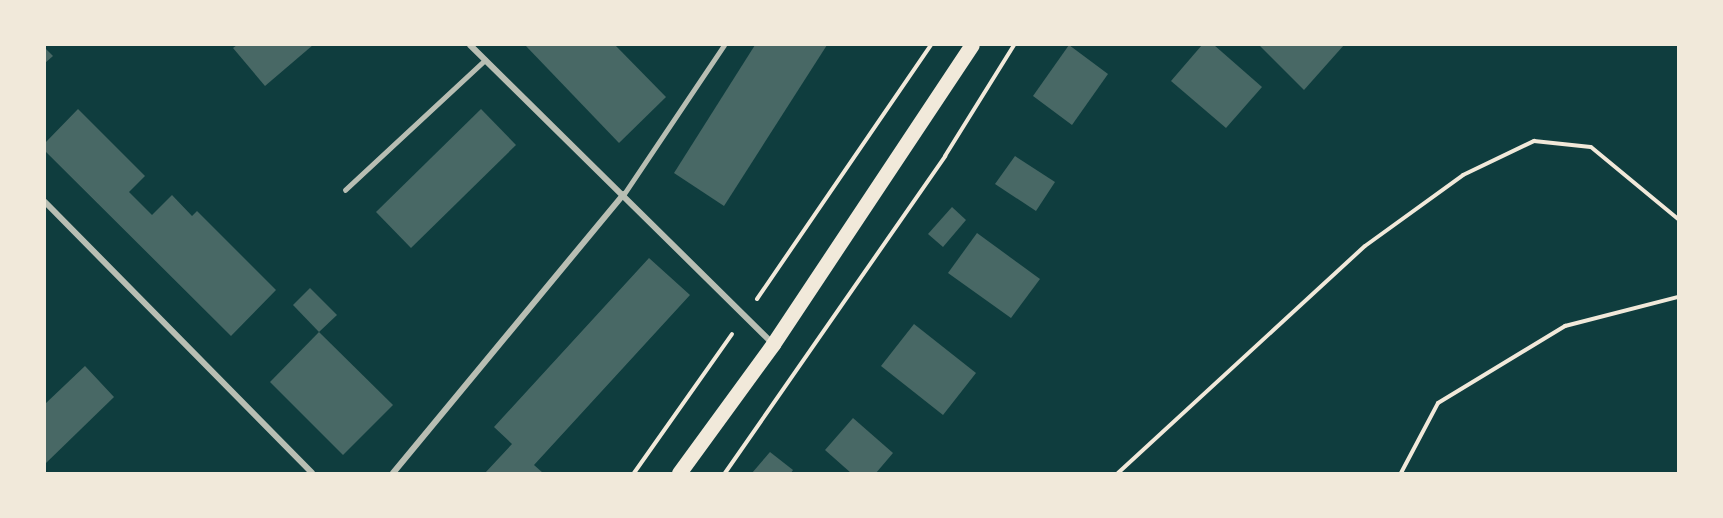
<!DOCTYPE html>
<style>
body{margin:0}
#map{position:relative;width:1723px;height:518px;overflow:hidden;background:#0f3d3e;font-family:"Playfair Display",serif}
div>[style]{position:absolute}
.building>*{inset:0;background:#486865}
.path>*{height:4px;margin:-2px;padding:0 2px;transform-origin:2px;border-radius:2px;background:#f1e9da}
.service>*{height:4.5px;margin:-2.25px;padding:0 2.25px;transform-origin:2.25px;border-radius:2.25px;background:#b8beb3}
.minor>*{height:6px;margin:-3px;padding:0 3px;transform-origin:3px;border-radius:3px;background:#b8beb3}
.primary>*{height:15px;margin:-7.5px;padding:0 7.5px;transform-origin:7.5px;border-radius:7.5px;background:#f1e9da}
span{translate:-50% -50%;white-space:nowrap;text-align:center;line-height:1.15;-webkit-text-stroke:4.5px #f1e9da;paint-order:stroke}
.frame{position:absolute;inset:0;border:46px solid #f1e9da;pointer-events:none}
</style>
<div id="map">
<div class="building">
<div style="clip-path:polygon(237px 45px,313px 45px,265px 86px,233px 48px)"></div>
<div style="clip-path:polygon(525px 45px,615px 45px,666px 97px,619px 143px)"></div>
<div style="clip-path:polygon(755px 45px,827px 45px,724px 206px,674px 173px)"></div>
<div style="clip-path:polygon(1069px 45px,1108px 74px,1072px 125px,1033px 96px)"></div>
<div style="clip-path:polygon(1202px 45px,1214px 45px,1262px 87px,1226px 128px,1171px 81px)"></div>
<div style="clip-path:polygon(1259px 45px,1344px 45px,1304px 90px)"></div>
<div style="clip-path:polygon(45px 48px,53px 56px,45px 63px)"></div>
<div style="clip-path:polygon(78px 109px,145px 176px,129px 192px,152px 215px,172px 195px,192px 216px,197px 211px,276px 290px,231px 336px,45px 151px,45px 143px)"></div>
<div style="clip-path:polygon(481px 109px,516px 145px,411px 248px,376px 212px)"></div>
<div style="clip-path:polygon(1015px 156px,1055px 182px,1036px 211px,995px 184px)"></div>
<div style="clip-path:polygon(952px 207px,966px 220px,943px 247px,928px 234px)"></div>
<div style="clip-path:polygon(977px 233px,1040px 279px,1011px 318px,948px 273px)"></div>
<div style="clip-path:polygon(649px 258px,690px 295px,534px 465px,543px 473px,485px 473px,512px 444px,494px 427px)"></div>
<div style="clip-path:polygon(310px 288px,337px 315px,319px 332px,293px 305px)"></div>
<div style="clip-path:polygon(914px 324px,976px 373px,943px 415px,881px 366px)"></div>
<div style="clip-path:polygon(319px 332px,393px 405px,343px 455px,270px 382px)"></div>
<div style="clip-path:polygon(85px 366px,114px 397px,45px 464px,45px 404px)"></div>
<div style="clip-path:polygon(853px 418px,893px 453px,876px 473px,851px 473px,825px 450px)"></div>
<div style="clip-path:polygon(770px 452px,793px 470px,791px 473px,752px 473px)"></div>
</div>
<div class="path">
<div style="left:757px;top:299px;width:308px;rotate:-55.6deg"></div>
<div style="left:634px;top:473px;width:170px;rotate:-54.8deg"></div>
<div style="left:725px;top:473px;width:386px;rotate:-55.2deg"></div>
<div style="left:945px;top:156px;width:131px;rotate:-58.1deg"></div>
<div style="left:1118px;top:473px;width:335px;rotate:-42.6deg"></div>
<div style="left:1365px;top:246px;width:121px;rotate:-35.9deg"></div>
<div style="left:1463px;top:175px;width:79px;rotate:-25.6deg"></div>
<div style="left:1534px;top:141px;width:57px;rotate:6deg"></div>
<div style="left:1591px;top:147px;width:113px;rotate:39.6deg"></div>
<div style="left:1401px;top:473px;width:79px;rotate:-62.1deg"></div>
<div style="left:1438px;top:403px;width:149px;rotate:-31.2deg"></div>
<div style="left:1565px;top:326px;width:117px;rotate:-14.4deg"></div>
</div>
<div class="service">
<div style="left:345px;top:190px;width:191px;rotate:-42.9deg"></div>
<div style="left:624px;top:194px;width:179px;rotate:-56.1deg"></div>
</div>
<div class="minor">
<div style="left:470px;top:45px;width:426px;rotate:44.6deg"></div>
<div style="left:45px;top:202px;width:380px;rotate:45.4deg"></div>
<div style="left:393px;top:473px;width:362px;rotate:-50.4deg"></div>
</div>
<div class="primary">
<div style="left:679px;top:473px;width:160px;rotate:-53.9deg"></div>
<div style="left:773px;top:344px;width:359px;rotate:-56.4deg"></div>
</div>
<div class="frame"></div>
</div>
